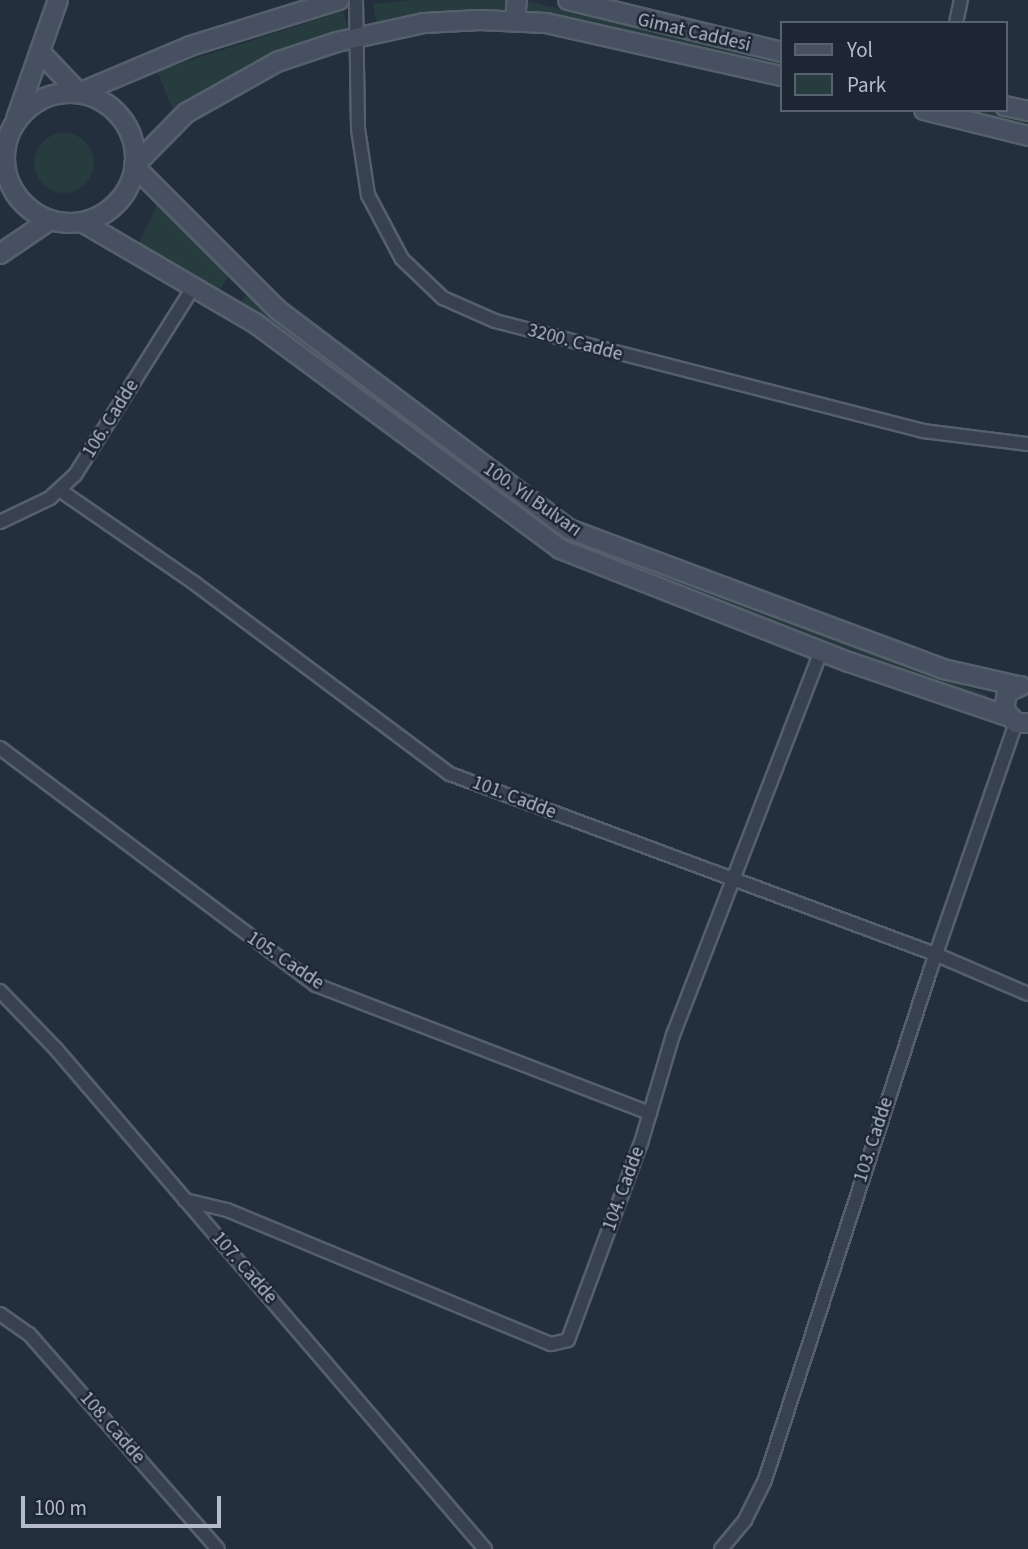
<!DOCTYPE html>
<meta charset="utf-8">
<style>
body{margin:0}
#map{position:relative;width:1028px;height:1549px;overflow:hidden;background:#242f3e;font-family:"Source Sans 3",sans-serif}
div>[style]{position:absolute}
.green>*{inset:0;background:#263c3f}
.round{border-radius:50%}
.roads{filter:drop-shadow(2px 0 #565f6c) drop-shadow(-2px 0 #565f6c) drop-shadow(0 2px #565f6c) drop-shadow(0 -2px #565f6c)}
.street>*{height:12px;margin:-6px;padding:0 6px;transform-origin:6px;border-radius:6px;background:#38414e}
.secondary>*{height:18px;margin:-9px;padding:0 9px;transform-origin:9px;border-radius:9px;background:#465061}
.secondary>.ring{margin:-9px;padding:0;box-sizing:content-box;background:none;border:18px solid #465061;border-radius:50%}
span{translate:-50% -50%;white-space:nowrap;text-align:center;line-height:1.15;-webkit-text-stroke:5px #1d2633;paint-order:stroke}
.street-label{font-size:19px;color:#b4bcc9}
.legend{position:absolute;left:780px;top:21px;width:228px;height:91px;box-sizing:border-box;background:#1d2633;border:2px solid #59626f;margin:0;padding:9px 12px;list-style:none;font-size:21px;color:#b4bcc9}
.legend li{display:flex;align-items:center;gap:14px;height:35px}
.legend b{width:35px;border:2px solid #59626f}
.scale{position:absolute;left:21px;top:1496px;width:200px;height:32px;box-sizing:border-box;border:4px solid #b4bcc9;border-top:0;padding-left:9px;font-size:21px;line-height:24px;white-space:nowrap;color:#b4bcc9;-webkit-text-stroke:5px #1d2633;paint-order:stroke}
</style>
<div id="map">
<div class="green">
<div style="clip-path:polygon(412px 0,508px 0,506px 12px,476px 10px,376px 22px,373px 4px)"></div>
<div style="clip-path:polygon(527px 1px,781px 61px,781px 67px,607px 25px,527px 12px)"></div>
<div style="clip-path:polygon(343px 11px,348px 28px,252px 62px,173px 110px,157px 71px)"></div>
<div style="clip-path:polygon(955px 110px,988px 110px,1028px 119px,1028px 129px)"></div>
<div class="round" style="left:34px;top:133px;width:60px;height:60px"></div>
<div style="clip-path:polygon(158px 203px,230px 274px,220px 290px,138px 245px)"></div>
<div style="clip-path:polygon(248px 292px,566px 537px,988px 695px,986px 700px,568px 543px,240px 302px)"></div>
</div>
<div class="roads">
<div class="street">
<div style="left:356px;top:0;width:129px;rotate:89.1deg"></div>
<div style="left:358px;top:129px;width:67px;rotate:81.4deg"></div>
<div style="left:368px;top:195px;width:72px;rotate:62deg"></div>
<div style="left:402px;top:259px;width:57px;rotate:43.6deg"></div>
<div style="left:443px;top:298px;width:57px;rotate:23.9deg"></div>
<div style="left:495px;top:321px;width:442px;rotate:14.4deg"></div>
<div style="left:923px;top:431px;width:106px;rotate:7.1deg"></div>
<div style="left:956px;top:23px;width:24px;rotate:-78deg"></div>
<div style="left:61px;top:491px;width:160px;rotate:34.6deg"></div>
<div style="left:193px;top:582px;width:321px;rotate:36.8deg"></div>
<div style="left:450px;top:774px;width:517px;rotate:20.36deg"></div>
<div style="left:935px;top:954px;width:101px;rotate:23.3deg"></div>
<div style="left:0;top:522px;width:55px;rotate:-25.6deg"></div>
<div style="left:50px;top:498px;width:34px;rotate:-43deg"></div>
<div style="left:75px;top:475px;width:223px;rotate:-57.8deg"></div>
<div style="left:0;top:748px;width:395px;rotate:36.9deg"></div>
<div style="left:316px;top:985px;width:358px;rotate:21deg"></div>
<div style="left:0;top:991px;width:81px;rotate:46deg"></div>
<div style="left:56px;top:1049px;width:659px;rotate:49.37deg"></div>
<div style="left:185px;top:1200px;width:43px;rotate:13.4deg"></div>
<div style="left:227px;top:1210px;width:351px;rotate:22.5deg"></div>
<div style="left:551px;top:1344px;width:17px;rotate:-13deg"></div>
<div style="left:568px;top:1340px;width:210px;rotate:-69.7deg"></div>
<div style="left:641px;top:1143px;width:113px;rotate:-73.5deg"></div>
<div style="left:673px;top:1035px;width:412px;rotate:-68.9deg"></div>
<div style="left:0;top:1314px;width:35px;rotate:35deg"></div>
<div style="left:29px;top:1334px;width:286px;rotate:48.7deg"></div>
<div style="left:721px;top:1549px;width:38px;rotate:-50deg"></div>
<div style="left:745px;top:1520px;width:45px;rotate:-63.4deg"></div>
<div style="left:765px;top:1480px;width:535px;rotate:-72.04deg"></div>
<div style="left:930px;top:971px;width:262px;rotate:-70.9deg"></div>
</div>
<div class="secondary">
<div style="left:568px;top:0;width:219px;rotate:13.7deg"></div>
<div style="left:515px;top:21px;width:21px;rotate:-85deg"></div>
<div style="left:41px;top:53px;width:55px;rotate:46.5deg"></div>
<div style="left:79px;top:93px;width:121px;rotate:-22.9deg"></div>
<div style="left:190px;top:46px;width:156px;rotate:-17.2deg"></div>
<div style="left:781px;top:76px;width:241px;rotate:-167.3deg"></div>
<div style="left:546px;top:23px;width:66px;rotate:-177.4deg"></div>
<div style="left:480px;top:20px;width:56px;rotate:176.9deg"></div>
<div style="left:424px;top:23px;width:89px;rotate:167.7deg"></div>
<div style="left:337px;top:42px;width:63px;rotate:161.6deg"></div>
<div style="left:277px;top:62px;width:104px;rotate:150.7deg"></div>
<div style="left:186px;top:113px;width:74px;rotate:134.5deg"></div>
<div style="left:134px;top:166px;width:204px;rotate:45deg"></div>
<div style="left:278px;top:310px;width:364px;rotate:37deg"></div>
<div style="left:569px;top:529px;width:399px;rotate:20.5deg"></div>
<div style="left:943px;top:669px;width:77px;rotate:12.8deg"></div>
<div class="ring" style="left:5px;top:93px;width:112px;height:112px"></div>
<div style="left:1005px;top:106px;width:24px;rotate:12deg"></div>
<div style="left:924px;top:110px;width:107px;rotate:14deg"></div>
<div style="left:16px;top:119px;width:126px;rotate:-70.6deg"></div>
<div style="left:82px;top:222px;width:200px;rotate:30.3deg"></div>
<div style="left:255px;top:323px;width:380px;rotate:36.5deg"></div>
<div style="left:560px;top:549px;width:310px;rotate:21.4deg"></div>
<div style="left:849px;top:662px;width:167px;rotate:18.9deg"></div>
<div style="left:0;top:254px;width:60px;rotate:-34.2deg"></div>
<div style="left:1021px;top:686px;width:15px;rotate:157deg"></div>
<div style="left:1007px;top:692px;width:18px;rotate:99deg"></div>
<div style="left:1004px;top:710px;width:18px;rotate:47deg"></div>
<div style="left:1016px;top:723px;width:12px"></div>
</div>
</div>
<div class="street-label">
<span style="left:694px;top:33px;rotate:13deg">Gimat Caddesi</span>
<span style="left:575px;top:343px;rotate:15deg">3200. Cadde</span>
<span style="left:111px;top:419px;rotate:-58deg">106. Cadde</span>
<span style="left:532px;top:500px;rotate:35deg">100. Yıl Bulvarı</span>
<span style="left:514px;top:798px;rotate:21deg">101. Cadde</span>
<span style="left:285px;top:961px;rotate:34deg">105. Cadde</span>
<span style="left:874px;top:1140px;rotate:-72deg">103. Cadde</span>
<span style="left:624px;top:1189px;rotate:-70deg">104. Cadde</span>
<span style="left:244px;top:1268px;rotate:49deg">107. Cadde</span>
<span style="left:112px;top:1428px;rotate:49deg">108. Cadde</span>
</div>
<ul class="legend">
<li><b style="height:9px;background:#465061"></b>Yol</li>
<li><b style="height:19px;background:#263c3f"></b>Park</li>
</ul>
<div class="scale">100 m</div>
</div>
